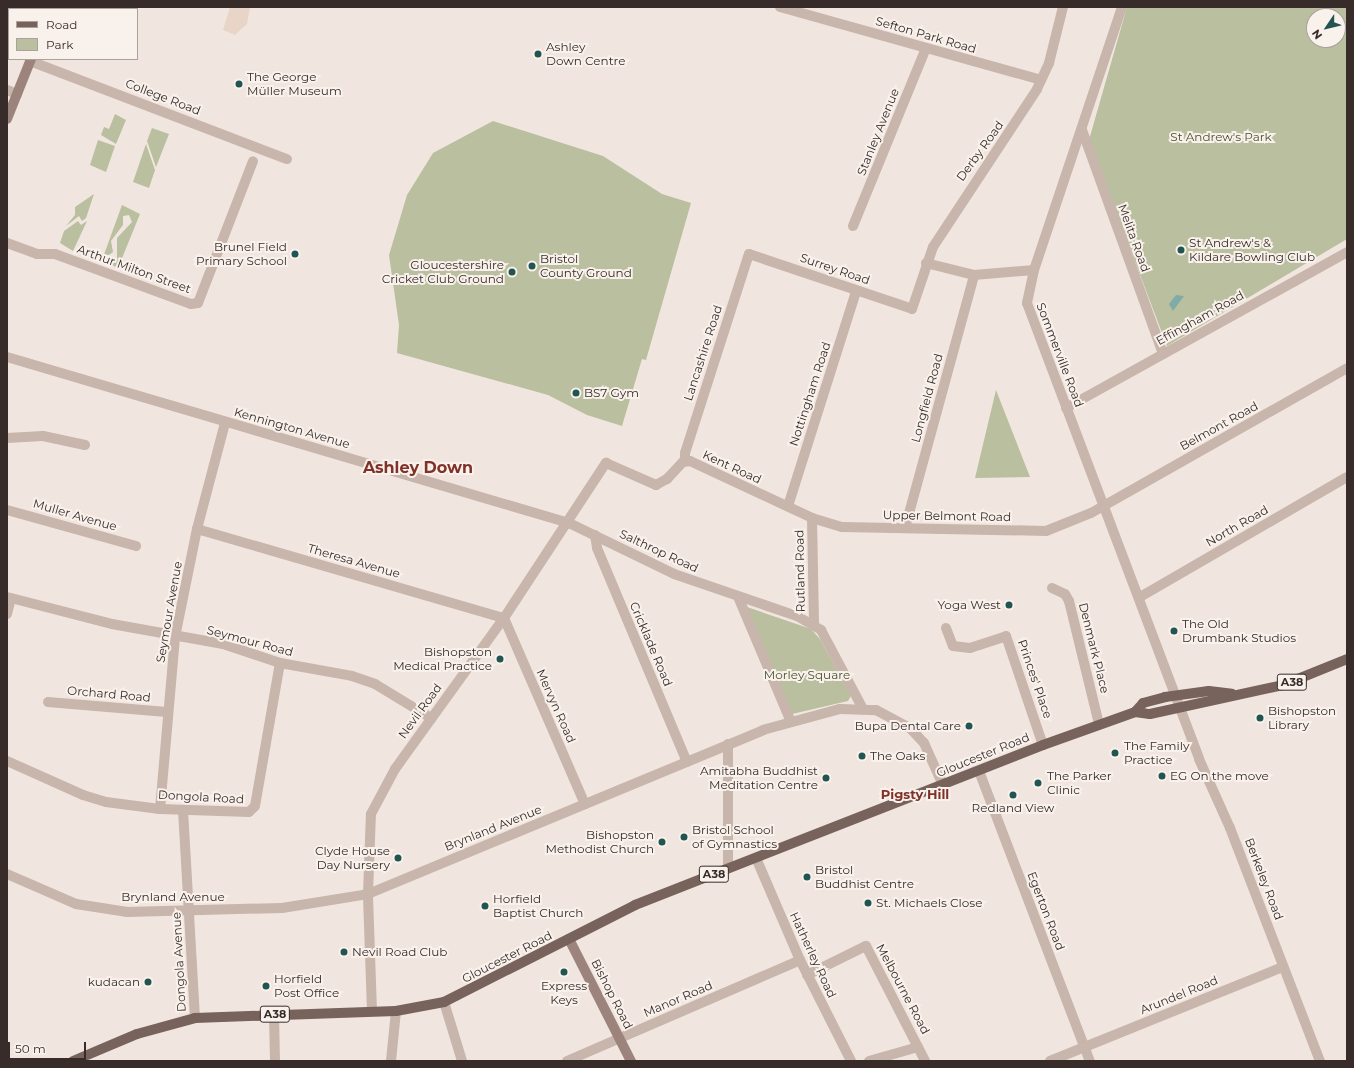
<!DOCTYPE html>
<meta charset="utf-8">
<style>
body{margin:0}
#map{position:relative;width:1354px;height:1068px;overflow:hidden;background:#f1e6df;font-family:Montserrat,sans-serif}
div>[style]{position:absolute}
.green>*{inset:0;background:#b9bf9f}
.plaza>*{inset:0;background:#e8d5c7}
.water>*{inset:0;background:#80aca8}
.street>*{height:10px;margin:-5px;padding:0 5px;transform-origin:5px;border-radius:5px;background:#c8b5ab}
.secondary>*{height:10px;margin:-5px;padding:0 5px;transform-origin:5px;border-radius:5px;background:#9c847d}
.primary>*{height:10px;margin:-5px;padding:0 5px;transform-origin:5px;border-radius:5px;background:#77625c}
.dots>*{width:11px;height:11px;translate:-50% -50%;box-sizing:border-box;border:2px solid #f9f1eb;border-radius:50%}
span{translate:-50% -50%;white-space:nowrap;text-align:center;line-height:1.15;-webkit-text-stroke:4px #f9f1eb;paint-order:stroke}
.shield-label span{padding:1px 3px;background:#f9f1eb;border:1px solid;border-radius:3px;-webkit-text-stroke-width:0}
.shield-label{font-size:11px;color:#372c2a;font-weight:700}
.street-label{font-size:12px;color:#372c2a}
.poi-label{font-size:12px;color:#372c2a}
.left{translate:0 -50%;text-align:left}
.right{translate:-100% -50%;text-align:right}
.park-label{font-size:12px;color:#4b532f}
.neighbourhood-label{font-size:13px;color:#803229;font-weight:700}
.district-label{font-size:16px;color:#803229;font-weight:700}
.frame{position:absolute;inset:0;border:8px solid #372c2a;pointer-events:none}
.legend{position:absolute;left:8px;top:8px;width:130px;height:52px;box-sizing:border-box;background:#f9f1eb;border:1px solid #aba29e;margin:0;padding:5px 7px;list-style:none;font-size:12px;color:#372c2a}
.legend li{display:flex;align-items:center;gap:8px;height:20px}
.legend b{width:20px;border:1px solid #aba29e}
.north{position:absolute;left:1306px;top:8px;width:40px;height:40px;box-sizing:border-box;background:#f9f1eb;border:1px solid #aba29e;border-radius:50%;rotate:235deg;font-size:11px;font-weight:700;line-height:16px;text-align:center;color:#372c2a}
.north::after{content:'';display:block;margin:auto;width:14px;height:18px;background:#225552;clip-path:polygon(50% 0,100% 100%,50% 72%,0 100%)}
.scale{position:absolute;left:8px;top:1042px;width:78px;height:18px;box-sizing:border-box;border:2px solid #372c2a;border-top:0;padding-left:5px;font-size:12px;line-height:14px;white-space:nowrap;color:#372c2a;-webkit-text-stroke:3px #f9f1eb;paint-order:stroke}
</style>
<div id="map">
<div class="green">
<div style="clip-path:polygon(evenodd,1127px 7px,1347px 7px,1347px 239px,1167px 346px,1089px 140px,1127px 7px,1314px 16px,1338px 16px,1338px 40px,1314px 40px,1314px 16px)"></div>
<div style="clip-path:polygon(115px 114px,126px 120px,116px 144px,101px 135px,104px 127px,109px 129px)"></div>
<div style="clip-path:polygon(493px 121px,603px 156px,662px 194px,691px 203px,646px 360px,642px 359px,622px 426px,587px 415px,548px 395px,397px 353px,399px 325px,389px 255px,407px 195px,433px 153px)"></div>
<div style="clip-path:polygon(152px 128px,169px 134px,156px 167px,147px 141px)"></div>
<div style="clip-path:polygon(98px 140px,115px 146px,106px 172px,90px 165px)"></div>
<div style="clip-path:polygon(146px 144px,155px 170px,149px 188px,133px 182px)"></div>
<div style="clip-path:polygon(94px 194px,86px 218px,82px 221px,79px 216px,66px 226px,75px 215px,75px 207px)"></div>
<div style="clip-path:polygon(evenodd,122px 205px,140px 214px,118px 268px,102px 260px,122px 205px,129px 215px,132px 222px,117px 238px,117px 260px,112px 264px,106px 257px,113px 252px,111px 241px,123px 225px,123px 216px,129px 215px)"></div>
<div style="clip-path:polygon(78px 221px,81px 225px,87px 221px,73px 251px,60px 243px,64px 231px)"></div>
<div style="clip-path:polygon(996px 390px,1030px 477px,975px 478px)"></div>
<div style="clip-path:polygon(747px 607px,811px 629px,820px 639px,851px 696px,848px 701px,792px 714px)"></div>
</div>
<div class="plaza">
<div style="clip-path:polygon(230px 7px,250px 7px,247px 24px,235px 35px,223px 30px)"></div>
</div>
<div class="water">
<div style="clip-path:polygon(1176px 295px,1184px 296px,1173px 311px,1169px 304px)"></div>
</div>
<div class="street">
<div style="left:780px;top:7px;width:271px;rotate:15.6deg"></div>
<div style="left:1122px;top:7px;width:277px;rotate:108.5deg"></div>
<div style="left:1034px;top:270px;width:34px;rotate:102deg"></div>
<div style="left:1027px;top:303px;width:487px;rotate:69.3deg"></div>
<div style="left:1199px;top:759px;width:76px;rotate:65.8deg"></div>
<div style="left:1230px;top:828px;width:250px;rotate:68.9deg"></div>
<div style="left:30px;top:61px;width:275px;rotate:20.9deg"></div>
<div style="left:7px;top:90px;width:11px;rotate:22deg"></div>
<div style="left:1082px;top:130px;width:238px;rotate:70.1deg"></div>
<div style="left:853px;top:226px;width:192px;rotate:-67.7deg"></div>
<div style="left:7px;top:243px;width:32px;rotate:20deg"></div>
<div style="left:37px;top:254px;width:18px"></div>
<div style="left:55px;top:254px;width:145px;rotate:20.2deg"></div>
<div style="left:191px;top:304px;width:7px;rotate:-8deg"></div>
<div style="left:198px;top:303px;width:152px;rotate:-68.8deg"></div>
<div style="left:926px;top:263px;width:49px;rotate:14deg"></div>
<div style="left:974px;top:275px;width:60px;rotate:-4.8deg"></div>
<div style="left:7px;top:357px;width:586px;rotate:16.46deg"></div>
<div style="left:569px;top:523px;width:117px;rotate:25.9deg"></div>
<div style="left:674px;top:574px;width:130px;rotate:18.9deg"></div>
<div style="left:797px;top:616px;width:28px;rotate:30deg"></div>
<div style="left:821px;top:630px;width:87px;rotate:62deg"></div>
<div style="left:1066px;top:408px;width:321px;rotate:-29deg"></div>
<div style="left:7px;top:438px;width:36px;rotate:-3deg"></div>
<div style="left:43px;top:436px;width:43px;rotate:12.1deg"></div>
<div style="left:685px;top:461px;width:8px;rotate:-90deg"></div>
<div style="left:685px;top:453px;width:209px;rotate:-72.2deg"></div>
<div style="left:749px;top:254px;width:172px;rotate:18.6deg"></div>
<div style="left:912px;top:309px;width:65px;rotate:-71.3deg"></div>
<div style="left:933px;top:247px;width:189px;rotate:-56.6deg"></div>
<div style="left:1037px;top:89px;width:29px;rotate:-65deg"></div>
<div style="left:1049px;top:63px;width:58px;rotate:-76deg"></div>
<div style="left:788px;top:506px;width:225px;rotate:-72.4deg"></div>
<div style="left:7px;top:510px;width:134px;rotate:15.6deg"></div>
<div style="left:812px;top:518px;width:105px;rotate:88.9deg"></div>
<div style="left:905px;top:528px;width:262px;rotate:-74.7deg"></div>
<div style="left:197px;top:529px;width:320px;rotate:16.2deg"></div>
<div style="left:504px;top:618px;width:203px;rotate:66.5deg"></div>
<div style="left:595px;top:535px;width:13px;rotate:81deg"></div>
<div style="left:597px;top:548px;width:232px;rotate:67.2deg"></div>
<div style="left:1052px;top:588px;width:14px;rotate:25deg"></div>
<div style="left:1065px;top:594px;width:8px;rotate:60deg"></div>
<div style="left:1069px;top:601px;width:127px;rotate:76.3deg"></div>
<div style="left:7px;top:597px;width:108px;rotate:14.4deg"></div>
<div style="left:112px;top:624px;width:113px;rotate:10.2deg"></div>
<div style="left:223px;top:644px;width:60px;rotate:18.4deg"></div>
<div style="left:280px;top:663px;width:73px;rotate:10.2deg"></div>
<div style="left:352px;top:676px;width:24px;rotate:19deg"></div>
<div style="left:375px;top:684px;width:66px;rotate:31.3deg"></div>
<div style="left:1140px;top:597px;width:239px;rotate:-30.1deg"></div>
<div style="left:739px;top:599px;width:131px;rotate:67.1deg"></div>
<div style="left:7px;top:614px;width:16px;rotate:-76deg"></div>
<div style="left:946px;top:628px;width:19px;rotate:69deg"></div>
<div style="left:953px;top:646px;width:17px;rotate:7deg"></div>
<div style="left:970px;top:648px;width:38px;rotate:-18deg"></div>
<div style="left:1006px;top:636px;width:115px;rotate:71.3deg"></div>
<div style="left:48px;top:702px;width:119px;rotate:4.8deg"></div>
<div style="left:728px;top:744px;width:124px;rotate:90deg"></div>
<div style="left:7px;top:761px;width:83px;rotate:24.1deg"></div>
<div style="left:83px;top:795px;width:24px;rotate:17deg"></div>
<div style="left:106px;top:802px;width:54px;rotate:7.4deg"></div>
<div style="left:160px;top:809px;width:89px;rotate:1.9deg"></div>
<div style="left:249px;top:812px;width:8px;rotate:-45deg"></div>
<div style="left:255px;top:806px;width:145px;rotate:-80.1deg"></div>
<div style="left:979px;top:771px;width:311px;rotate:69.1deg"></div>
<div style="left:160px;top:809px;width:173px;rotate:-85deg"></div>
<div style="left:175px;top:637px;width:110px;rotate:-78.5deg"></div>
<div style="left:197px;top:529px;width:110px;rotate:-75.2deg"></div>
<div style="left:183px;top:810px;width:208px;rotate:86.7deg"></div>
<div style="left:756px;top:858px;width:111px;rotate:66.7deg"></div>
<div style="left:800px;top:960px;width:113px;rotate:63.2deg"></div>
<div style="left:7px;top:874px;width:75px;rotate:23.5deg"></div>
<div style="left:76px;top:904px;width:52px;rotate:8.9deg"></div>
<div style="left:127px;top:912px;width:155px;rotate:-1.5deg"></div>
<div style="left:282px;top:908px;width:87px;rotate:-9.2deg"></div>
<div style="left:368px;top:894px;width:428px;rotate:-22.5deg"></div>
<div style="left:763px;top:730px;width:80px;rotate:-15.3deg"></div>
<div style="left:840px;top:709px;width:36px;rotate:2deg"></div>
<div style="left:876px;top:710px;width:38px;rotate:28deg"></div>
<div style="left:910px;top:728px;width:21px;rotate:47deg"></div>
<div style="left:924px;top:743px;width:46px;rotate:65.7deg"></div>
<div style="left:807px;top:975px;width:66px;rotate:-26.2deg"></div>
<div style="left:866px;top:946px;width:129px;rotate:62.8deg"></div>
<div style="left:444px;top:1002px;width:62px;rotate:73deg"></div>
<div style="left:372px;top:1011px;width:117px;rotate:-92deg"></div>
<div style="left:368px;top:894px;width:80px;rotate:-87.9deg"></div>
<div style="left:371px;top:814px;width:51px;rotate:-61.9deg"></div>
<div style="left:395px;top:769px;width:186px;rotate:-54.2deg"></div>
<div style="left:504px;top:618px;width:186px;rotate:-56.7deg"></div>
<div style="left:606px;top:463px;width:55px;rotate:23.7deg"></div>
<div style="left:656px;top:485px;width:13px;rotate:-29deg"></div>
<div style="left:667px;top:479px;width:23px;rotate:-47deg"></div>
<div style="left:683px;top:462px;width:7px;rotate:-8deg"></div>
<div style="left:690px;top:461px;width:135px;rotate:25deg"></div>
<div style="left:812px;top:518px;width:31px;rotate:17deg"></div>
<div style="left:842px;top:527px;width:204px;rotate:1.1deg"></div>
<div style="left:1046px;top:531px;width:48px;rotate:-21.8deg"></div>
<div style="left:1091px;top:513px;width:294px;rotate:-29.5deg"></div>
<div style="left:274px;top:1014px;width:47px;rotate:88.8deg"></div>
<div style="left:391px;top:1061px;width:50px;rotate:-84.3deg"></div>
<div style="left:567px;top:1061px;width:254px;rotate:-23.4deg"></div>
<div style="left:869px;top:1061px;width:51px;rotate:-15.9deg"></div>
<div style="left:1050px;top:1061px;width:251px;rotate:-22deg"></div>
</div>
<div class="secondary">
<div style="left:50px;top:9px;width:2px;rotate:-63deg"></div>
<div style="left:7px;top:119px;width:65px;rotate:-68.2deg"></div>
<div style="left:569px;top:939px;width:137px;rotate:63.1deg"></div>
</div>
<div class="primary">
<div style="left:1135px;top:712px;width:12px;rotate:-48deg"></div>
<div style="left:1143px;top:703px;width:23px;rotate:-15deg"></div>
<div style="left:1165px;top:697px;width:44px;rotate:-7.8deg"></div>
<div style="left:1209px;top:691px;width:23px;rotate:7deg"></div>
<div style="left:73px;top:1061px;width:69px;rotate:-22.9deg"></div>
<div style="left:137px;top:1034px;width:60px;rotate:-15.4deg"></div>
<div style="left:195px;top:1018px;width:201px;rotate:-2deg"></div>
<div style="left:396px;top:1011px;width:49px;rotate:-10.6deg"></div>
<div style="left:444px;top:1002px;width:214px;rotate:-26.9deg"></div>
<div style="left:635px;top:905px;width:438px;rotate:-21.4deg"></div>
<div style="left:1043px;top:745px;width:98px;rotate:-19.7deg"></div>
<div style="left:1135px;top:712px;width:15px;rotate:8deg"></div>
<div style="left:1150px;top:714px;width:136px;rotate:-12.3deg"></div>
<div style="left:1283px;top:685px;width:69px;rotate:-22.1deg"></div>
</div>
<div class="dots">
<div style="left:538px;top:54px;background:#225552"></div>
<div style="left:239px;top:84px;background:#225552"></div>
<div style="left:1181px;top:250px;background:#225552"></div>
<div style="left:295px;top:254px;background:#225552"></div>
<div style="left:532px;top:266px;background:#225552"></div>
<div style="left:512px;top:272px;background:#225552"></div>
<div style="left:576px;top:393px;background:#225552"></div>
<div style="left:1009px;top:605px;background:#225552"></div>
<div style="left:1174px;top:631px;background:#225552"></div>
<div style="left:500px;top:659px;background:#225552"></div>
<div style="left:1260px;top:718px;background:#225552"></div>
<div style="left:969px;top:726px;background:#225552"></div>
<div style="left:1115px;top:753px;background:#225552"></div>
<div style="left:862px;top:756px;background:#225552"></div>
<div style="left:1162px;top:776px;background:#225552"></div>
<div style="left:826px;top:778px;background:#225552"></div>
<div style="left:1038px;top:783px;background:#225552"></div>
<div style="left:1013px;top:795px;background:#225552"></div>
<div style="left:684px;top:837px;background:#225552"></div>
<div style="left:662px;top:842px;background:#225552"></div>
<div style="left:398px;top:858px;background:#225552"></div>
<div style="left:807px;top:877px;background:#225552"></div>
<div style="left:868px;top:903px;background:#225552"></div>
<div style="left:485px;top:906px;background:#225552"></div>
<div style="left:344px;top:952px;background:#225552"></div>
<div style="left:564px;top:972px;background:#225552"></div>
<div style="left:148px;top:982px;background:#225552"></div>
<div style="left:266px;top:986px;background:#225552"></div>
</div>
<div class="shield-label">
<span style="left:1292px;top:682px">A38</span>
<span style="left:714px;top:874px">A38</span>
<span style="left:275px;top:1014px">A38</span>
</div>
<div class="street-label">
<span style="left:926px;top:35px;rotate:16deg">Sefton Park Road</span>
<span style="left:163px;top:97px;rotate:21deg">College Road</span>
<span style="left:878px;top:132px;rotate:-68deg">Stanley Avenue</span>
<span style="left:980px;top:151px;rotate:-54deg">Derby Road</span>
<span style="left:1134px;top:238px;rotate:70deg">Melita Road</span>
<span style="left:134px;top:269px;rotate:20deg">Arthur Milton Street</span>
<span style="left:835px;top:269px;rotate:19deg">Surrey Road</span>
<span style="left:1200px;top:318px;rotate:-29deg">Effingham Road</span>
<span style="left:703px;top:353px;rotate:-72deg">Lancashire Road</span>
<span style="left:1060px;top:355px;rotate:69deg">Sommerville Road</span>
<span style="left:810px;top:394px;rotate:-72deg">Nottingham Road</span>
<span style="left:927px;top:398px;rotate:-75deg">Longfield Road</span>
<span style="left:1219px;top:426px;rotate:-29deg">Belmont Road</span>
<span style="left:292px;top:428px;rotate:16deg">Kennington Avenue</span>
<span style="left:732px;top:467px;rotate:25deg">Kent Road</span>
<span style="left:75px;top:515px;rotate:16deg">Muller Avenue</span>
<span style="left:947px;top:516px;rotate:1deg">Upper Belmont Road</span>
<span style="left:1237px;top:526px;rotate:-30deg">North Road</span>
<span style="left:659px;top:551px;rotate:25deg">Salthrop Road</span>
<span style="left:354px;top:561px;rotate:16deg">Theresa Avenue</span>
<span style="left:800px;top:571px;rotate:-91deg">Rutland Road</span>
<span style="left:169px;top:612px;rotate:-80deg">Seymour Avenue</span>
<span style="left:250px;top:641px;rotate:15deg">Seymour Road</span>
<span style="left:651px;top:644px;rotate:67deg">Cricklade Road</span>
<span style="left:1094px;top:648px;rotate:76deg">Denmark Place</span>
<span style="left:1035px;top:679px;rotate:71deg">Princes' Place</span>
<span style="left:109px;top:694px;rotate:5deg">Orchard Road</span>
<span style="left:556px;top:706px;rotate:66deg">Mervyn Road</span>
<span style="left:420px;top:711px;rotate:-54deg">Nevil Road</span>
<span style="left:983px;top:755px;rotate:-22deg">Gloucester Road</span>
<span style="left:201px;top:797px;rotate:3deg">Dongola Road</span>
<span style="left:493px;top:828px;rotate:-22deg">Brynland Avenue</span>
<span style="left:1264px;top:879px;rotate:69deg">Berkeley Road</span>
<span style="left:173px;top:897px">Brynland Avenue</span>
<span style="left:1046px;top:911px;rotate:69deg">Egerton Road</span>
<span style="left:813px;top:955px;rotate:65deg">Hatherley Road</span>
<span style="left:507px;top:957px;rotate:-27deg">Gloucester Road</span>
<span style="left:179px;top:962px;rotate:-93deg">Dongola Avenue</span>
<span style="left:903px;top:989px;rotate:62deg">Melbourne Road</span>
<span style="left:612px;top:994px;rotate:63deg">Bishop Road</span>
<span style="left:1179px;top:995px;rotate:-22deg">Arundel Road</span>
<span style="left:678px;top:999px;rotate:-23deg">Manor Road</span>
</div>
<div class="poi-label">
<span class="left" style="left:546px;top:54px">Ashley<br>Down Centre</span>
<span class="left" style="left:247px;top:84px">The George<br>Müller Museum</span>
<span class="left" style="left:1189px;top:250px">St Andrew's &amp;<br>Kildare Bowling Club</span>
<span class="right" style="left:287px;top:254px">Brunel Field<br>Primary School</span>
<span class="left" style="left:540px;top:266px">Bristol<br>County Ground</span>
<span class="right" style="left:504px;top:272px">Gloucestershire<br>Cricket Club Ground</span>
<span class="left" style="left:584px;top:393px">BS7 Gym</span>
<span class="right" style="left:1001px;top:605px">Yoga West</span>
<span class="left" style="left:1182px;top:631px">The Old<br>Drumbank Studios</span>
<span class="right" style="left:492px;top:659px">Bishopston<br>Medical Practice</span>
<span class="left" style="left:1268px;top:718px">Bishopston<br>Library</span>
<span class="right" style="left:961px;top:726px">Bupa Dental Care</span>
<span class="left" style="left:1124px;top:753px">The Family<br>Practice</span>
<span class="left" style="left:870px;top:756px">The Oaks</span>
<span class="right" style="left:818px;top:778px">Amitabha Buddhist<br>Meditation Centre</span>
<span class="left" style="left:1047px;top:783px">The Parker<br>Clinic</span>
<span class="left" style="left:1170px;top:776px">EG On the move</span>
<span style="left:1013px;top:808px">Redland View</span>
<span class="left" style="left:692px;top:837px">Bristol School<br>of Gymnastics</span>
<span class="right" style="left:654px;top:842px">Bishopston<br>Methodist Church</span>
<span class="right" style="left:390px;top:858px">Clyde House<br>Day Nursery</span>
<span class="left" style="left:815px;top:877px">Bristol<br>Buddhist Centre</span>
<span class="left" style="left:493px;top:906px">Horfield<br>Baptist Church</span>
<span class="left" style="left:876px;top:903px">St. Michaels Close</span>
<span class="left" style="left:352px;top:952px">Nevil Road Club</span>
<span class="left" style="left:274px;top:986px">Horfield<br>Post Office</span>
<span class="right" style="left:140px;top:982px">kudacan</span>
<span style="left:564px;top:993px">Express<br>Keys</span>
</div>
<div class="park-label">
<span style="left:1221px;top:137px">St Andrew's Park</span>
<span style="left:807px;top:675px">Morley Square</span>
</div>
<div class="neighbourhood-label">
<span style="left:915px;top:794px">Pigsty Hill</span>
</div>
<div class="district-label">
<span style="left:418px;top:468px">Ashley Down</span>
</div>
<div class="frame"></div>
<ul class="legend">
<li><b style="height:5px;background:#77625c"></b>Road</li>
<li><b style="height:11px;background:#b9bf9f"></b>Park</li>
</ul>
<div class="north">N</div>
<div class="scale">50 m</div>
</div>
